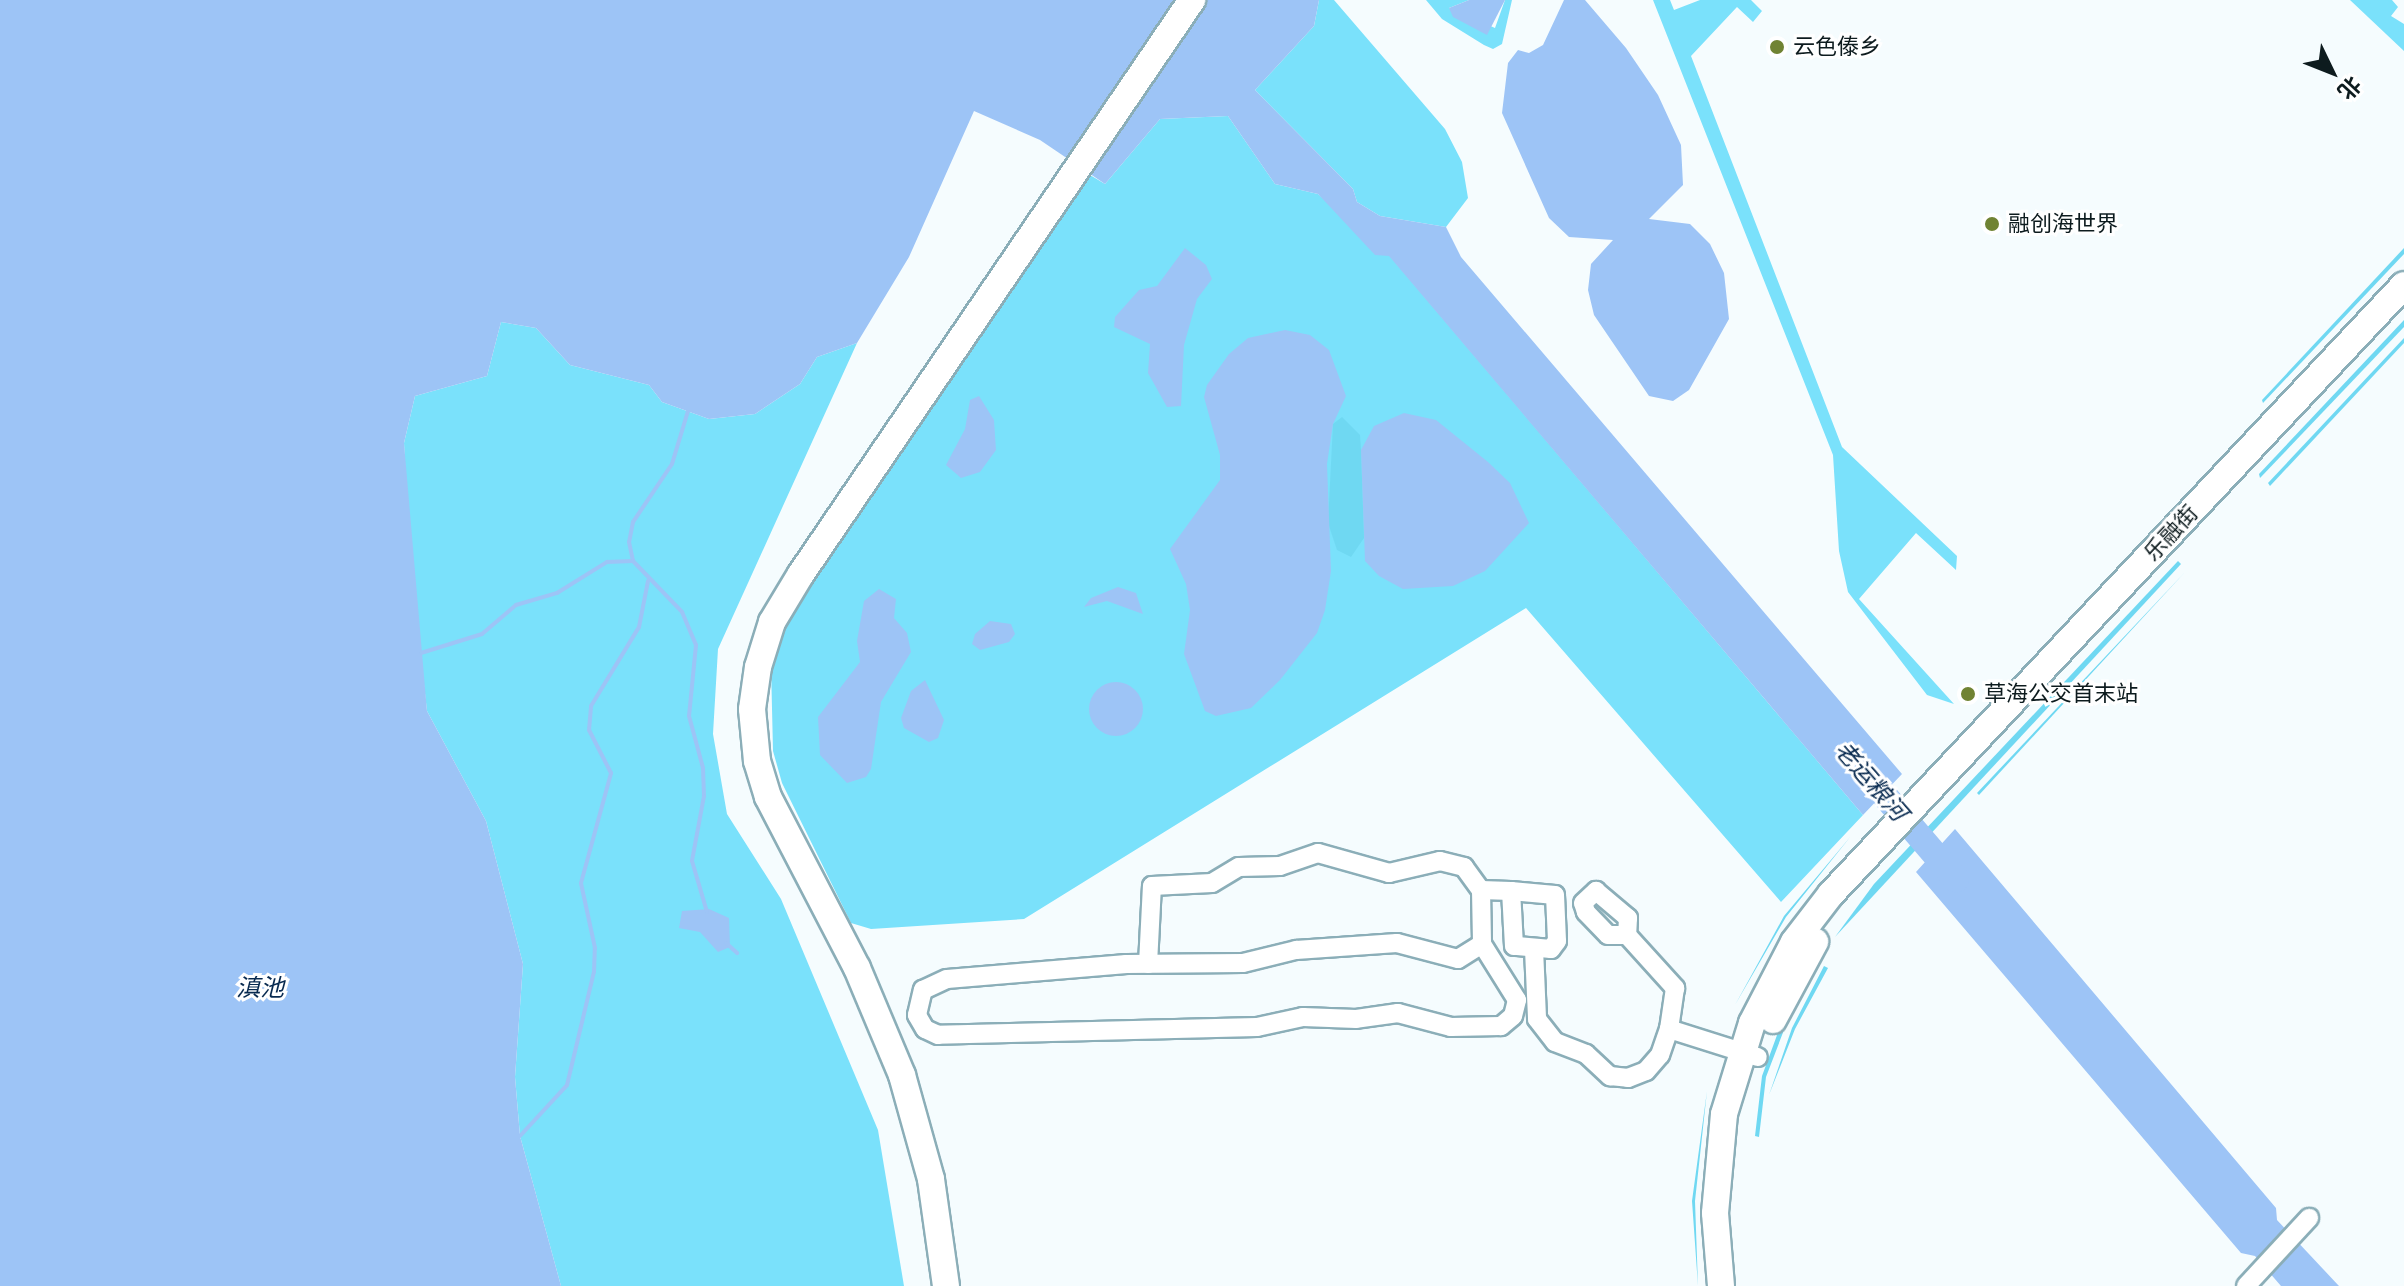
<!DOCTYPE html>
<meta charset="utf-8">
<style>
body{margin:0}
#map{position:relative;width:2404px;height:1286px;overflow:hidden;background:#f5fcfe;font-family:"PT Sans Narrow","Noto Sans SC",sans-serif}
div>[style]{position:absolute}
.green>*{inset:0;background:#7ae1fb}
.forest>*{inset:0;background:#6fd8f2}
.water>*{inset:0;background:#9dc4f6}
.round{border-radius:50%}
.stream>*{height:4px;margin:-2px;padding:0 2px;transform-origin:2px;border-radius:2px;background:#9dc4f6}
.river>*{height:26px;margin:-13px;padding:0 13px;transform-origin:13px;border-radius:13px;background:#9dc4f6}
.roads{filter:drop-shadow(2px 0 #8baeb8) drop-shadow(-2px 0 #8baeb8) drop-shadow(0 2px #8baeb8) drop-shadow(0 -2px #8baeb8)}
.street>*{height:18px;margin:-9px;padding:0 9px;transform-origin:9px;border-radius:9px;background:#fff}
.secondary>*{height:26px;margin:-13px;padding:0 13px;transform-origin:13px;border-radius:13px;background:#fff}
.dots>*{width:22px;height:22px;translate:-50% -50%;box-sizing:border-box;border:4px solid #fff;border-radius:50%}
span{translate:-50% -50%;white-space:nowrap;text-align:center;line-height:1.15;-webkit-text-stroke:6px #fff;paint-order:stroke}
.poi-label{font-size:22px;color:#0d1b1e}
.left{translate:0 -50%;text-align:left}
.street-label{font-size:22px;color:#0d1b1e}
.water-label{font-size:24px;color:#07294f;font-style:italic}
.north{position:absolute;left:2292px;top:32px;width:80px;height:80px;-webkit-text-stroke:6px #fff;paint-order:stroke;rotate:133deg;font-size:22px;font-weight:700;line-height:32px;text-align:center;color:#0d1b1e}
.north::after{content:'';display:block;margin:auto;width:28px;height:36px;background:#0d1b1e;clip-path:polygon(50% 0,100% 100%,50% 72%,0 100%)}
</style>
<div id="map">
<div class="green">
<div style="clip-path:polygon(1319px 0,1334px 0,1445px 129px,1462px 162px,1468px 198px,1446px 227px,1380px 216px,1357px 202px,1353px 189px,1255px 90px,1314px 26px)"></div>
<div style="clip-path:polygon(1426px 0,1469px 0,1449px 8px,1495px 28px,1505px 0,1512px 0,1502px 44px,1493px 49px,1484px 45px,1442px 19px)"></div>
<div style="clip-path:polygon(1653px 0,1670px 0,1674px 10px,1700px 0,1751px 0,1762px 11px,1753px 22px,1737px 7px,1691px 56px,1842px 447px,1957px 556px,1956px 570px,1916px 533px,1859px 599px,1954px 704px,1927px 695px,1848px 592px,1839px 551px,1833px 455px)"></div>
<div style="clip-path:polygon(2350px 0,2392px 0,2398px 7px,2391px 16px,2404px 24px,2404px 51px)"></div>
<div style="clip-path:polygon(1228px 116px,1275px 184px,1318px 194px,1389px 255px,1863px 815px,1781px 902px,1526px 608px,1024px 919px,871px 929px,851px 923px,782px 783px,773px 751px,771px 666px,782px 630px,807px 578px,1085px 172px,1105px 184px,1160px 119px)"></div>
<div style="clip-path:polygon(501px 322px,536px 328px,570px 365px,649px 385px,662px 402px,709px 419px,755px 414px,800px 384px,817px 357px,857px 343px,718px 649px,713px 734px,727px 814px,781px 899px,878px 1130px,904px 1286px,561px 1286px,520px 1136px,515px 1077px,523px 964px,486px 821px,427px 711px,410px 561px,404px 443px,415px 396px,487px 376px)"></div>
</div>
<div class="forest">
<div style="clip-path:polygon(2404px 248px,2404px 254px,2263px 403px,2262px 400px)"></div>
<div style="clip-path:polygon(2404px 320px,2404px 327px,2260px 478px,2259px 474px)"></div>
<div style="clip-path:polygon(2404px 338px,2404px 343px,2270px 486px,2268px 483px)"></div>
<div style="clip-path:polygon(1342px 417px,1360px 435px,1361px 450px,1364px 538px,1351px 557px,1337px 550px,1328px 523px,1333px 424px)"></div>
<div style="clip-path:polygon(2178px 561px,2181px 564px,1835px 937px,1874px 884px)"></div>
<div style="clip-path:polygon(2186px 571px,1979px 795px,1977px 793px)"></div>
<div style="clip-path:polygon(1851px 836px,1786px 917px,1735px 1005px,1784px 916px)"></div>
<div style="clip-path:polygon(1824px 966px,1828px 968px,1795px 1029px,1769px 1095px,1792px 1028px)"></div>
<div style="clip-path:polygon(1792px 1009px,1766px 1077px,1759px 1137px,1755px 1136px,1762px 1076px,1780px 1027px)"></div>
<div style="clip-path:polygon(1707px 1091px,1695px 1201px,1698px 1286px,1692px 1201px)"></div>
</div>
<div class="water">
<div style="clip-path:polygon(0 0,1319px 0,1314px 26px,1255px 90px,1353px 189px,1357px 202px,1380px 216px,1446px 227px,1461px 257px,1902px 774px,1863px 815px,1389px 256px,1375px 255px,1318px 194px,1275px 184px,1228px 116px,1160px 119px,1105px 184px,1040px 140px,974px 111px,909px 257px,857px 343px,817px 357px,800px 384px,755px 414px,709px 419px,662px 402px,649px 385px,570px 365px,536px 328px,501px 322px,487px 376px,415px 396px,404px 443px,427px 711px,486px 821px,523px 964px,515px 1077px,520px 1136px,561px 1286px,0 1286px)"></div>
<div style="clip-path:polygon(1469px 0,1505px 0,1487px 35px,1453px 17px,1449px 8px)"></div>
<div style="clip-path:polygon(1564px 0,1585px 0,1626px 48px,1658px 95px,1681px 145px,1683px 185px,1649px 219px,1690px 224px,1710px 244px,1724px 273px,1729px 319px,1689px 390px,1673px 401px,1649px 396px,1594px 315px,1588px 290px,1591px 264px,1613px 240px,1569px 237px,1549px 218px,1502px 113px,1508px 63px,1518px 50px,1529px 53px,1543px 45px)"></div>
<div style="clip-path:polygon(1185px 248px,1206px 265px,1212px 279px,1197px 299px,1184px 345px,1181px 406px,1167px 407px,1148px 373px,1150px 344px,1114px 327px,1115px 317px,1139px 290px,1157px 286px)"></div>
<div style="clip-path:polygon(1285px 330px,1310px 335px,1329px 350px,1346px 396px,1333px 424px,1327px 464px,1331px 571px,1325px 610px,1317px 633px,1280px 680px,1251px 708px,1216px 716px,1205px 711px,1184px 654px,1190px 610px,1186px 584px,1170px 549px,1220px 480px,1220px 455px,1204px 397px,1207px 385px,1229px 354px,1248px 338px)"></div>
<div style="clip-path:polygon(979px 396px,994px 420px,996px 450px,980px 472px,961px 478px,946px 465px,965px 429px,970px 400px)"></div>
<div style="clip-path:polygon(1404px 413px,1436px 420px,1488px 462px,1510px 483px,1529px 523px,1485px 571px,1453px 586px,1403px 589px,1379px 576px,1365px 561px,1361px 450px,1374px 426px)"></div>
<div style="clip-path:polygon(1118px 587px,1136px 593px,1143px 614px,1107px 601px,1084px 607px,1091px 598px)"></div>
<div style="clip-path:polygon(879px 589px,896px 599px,894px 618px,907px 633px,911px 652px,881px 702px,871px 769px,866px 777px,847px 783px,820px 755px,818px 717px,860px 662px,857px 641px,864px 601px)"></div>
<div style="clip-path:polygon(990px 621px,1011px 624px,1015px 634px,1009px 642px,980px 650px,972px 644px,975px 634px)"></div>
<div style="clip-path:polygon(925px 680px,944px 720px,938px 738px,929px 742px,904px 728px,901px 718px,911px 691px)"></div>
<div class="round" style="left:1089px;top:682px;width:54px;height:54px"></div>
<div style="clip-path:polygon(1955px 829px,2276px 1208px,2277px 1220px,2339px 1286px,2281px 1286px,2255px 1256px,2241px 1253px,1916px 872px)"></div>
<div style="clip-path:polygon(709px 909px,729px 918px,730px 947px,718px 952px,700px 932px,679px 928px,682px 911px)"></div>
</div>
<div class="stream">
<div style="left:688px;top:411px;width:55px;rotate:106.8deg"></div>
<div style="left:672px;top:464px;width:70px;rotate:123.9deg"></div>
<div style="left:633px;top:522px;width:20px;rotate:101deg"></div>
<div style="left:629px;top:542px;width:19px;rotate:78deg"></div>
<div style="left:633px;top:561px;width:71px;rotate:46.1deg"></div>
<div style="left:682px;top:612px;width:36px;rotate:67deg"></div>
<div style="left:696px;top:645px;width:71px;rotate:95.6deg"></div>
<div style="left:689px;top:716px;width:54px;rotate:74.9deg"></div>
<div style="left:703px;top:768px;width:28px;rotate:88deg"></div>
<div style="left:704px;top:796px;width:66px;rotate:100.5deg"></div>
<div style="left:692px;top:861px;width:53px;rotate:73.6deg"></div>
<div style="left:421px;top:653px;width:64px;rotate:-17.3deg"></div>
<div style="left:482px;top:634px;width:45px;rotate:-40.5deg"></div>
<div style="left:516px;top:605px;width:43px;rotate:-16.3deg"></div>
<div style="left:557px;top:593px;width:59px;rotate:-31.8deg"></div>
<div style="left:607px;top:562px;width:26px;rotate:-2deg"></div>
<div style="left:726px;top:943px;width:15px;rotate:42deg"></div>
<div style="left:520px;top:1136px;width:69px;rotate:-47.3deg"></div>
<div style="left:567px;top:1085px;width:116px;rotate:-76.6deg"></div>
<div style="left:594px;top:972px;width:24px;rotate:-88deg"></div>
<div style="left:595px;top:948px;width:66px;rotate:-102.2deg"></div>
<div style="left:581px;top:883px;width:114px;rotate:-74.7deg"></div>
<div style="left:611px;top:773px;width:48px;rotate:-117.1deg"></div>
<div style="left:589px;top:730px;width:24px;rotate:-85deg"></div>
<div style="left:591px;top:706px;width:92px;rotate:-58.7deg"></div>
<div style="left:639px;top:627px;width:47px;rotate:-78.9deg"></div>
</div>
<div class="river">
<div style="left:1862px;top:769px;width:145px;rotate:49.5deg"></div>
</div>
<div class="roads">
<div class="street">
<div style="left:1481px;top:890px;width:54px;rotate:88.9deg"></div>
<div style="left:1482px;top:944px;width:66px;rotate:58deg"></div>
<div style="left:1517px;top:1000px;width:16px;rotate:104deg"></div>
<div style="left:1513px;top:1016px;width:16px;rotate:140deg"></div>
<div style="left:1501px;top:1026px;width:50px;rotate:178.9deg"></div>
<div style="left:1451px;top:1027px;width:55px;rotate:-165.2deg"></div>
<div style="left:1398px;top:1013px;width:42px;rotate:171.9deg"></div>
<div style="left:1356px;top:1019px;width:53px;rotate:-177.8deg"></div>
<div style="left:1303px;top:1017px;width:47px;rotate:167.7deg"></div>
<div style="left:1257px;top:1027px;width:319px;rotate:178.6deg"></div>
<div style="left:938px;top:1035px;width:14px;rotate:-155deg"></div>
<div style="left:925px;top:1029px;width:16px;rotate:-120deg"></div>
<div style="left:917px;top:1015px;width:26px;rotate:-77deg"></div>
<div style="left:923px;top:990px;width:26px;rotate:-25deg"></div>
<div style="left:947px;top:979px;width:180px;rotate:-4.8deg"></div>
<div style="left:1126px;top:964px;width:117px;rotate:-0.5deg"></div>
<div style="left:1243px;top:963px;width:55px;rotate:-13.8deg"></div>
<div style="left:1296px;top:950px;width:101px;rotate:-4deg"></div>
<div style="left:1397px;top:943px;width:63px;rotate:14.7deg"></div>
<div style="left:1458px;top:959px;width:28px;rotate:-32deg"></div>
<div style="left:1511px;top:891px;width:44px;rotate:5.2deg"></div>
<div style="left:1555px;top:895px;width:46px;rotate:87.5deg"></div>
<div style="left:1557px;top:941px;width:10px;rotate:127deg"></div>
<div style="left:1551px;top:949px;width:37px;rotate:-175deg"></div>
<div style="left:1514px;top:946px;width:55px;rotate:-93.1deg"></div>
<div style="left:1596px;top:891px;width:42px;rotate:40.2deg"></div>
<div style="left:1628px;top:918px;width:17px;rotate:93deg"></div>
<div style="left:1627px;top:935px;width:19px;rotate:180deg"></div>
<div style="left:1608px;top:935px;width:32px;rotate:-134deg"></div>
<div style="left:1586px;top:912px;width:9px;rotate:-108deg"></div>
<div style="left:1583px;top:903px;width:18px;rotate:-43deg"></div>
<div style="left:1627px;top:935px;width:72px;rotate:47.8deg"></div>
<div style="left:1675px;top:988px;width:41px;rotate:98.3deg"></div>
<div style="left:1669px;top:1029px;width:93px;rotate:17.5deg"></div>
<div style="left:1534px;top:949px;width:70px;rotate:87.5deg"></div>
<div style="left:1537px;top:1019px;width:29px;rotate:52deg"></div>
<div style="left:1555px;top:1042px;width:33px;rotate:21deg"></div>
<div style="left:1586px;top:1054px;width:33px;rotate:43deg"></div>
<div style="left:1610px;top:1076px;width:18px;rotate:6deg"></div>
<div style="left:1628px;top:1078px;width:19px;rotate:-21deg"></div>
<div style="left:1646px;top:1071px;width:21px;rotate:-49deg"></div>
<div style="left:1660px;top:1055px;width:28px;rotate:-71deg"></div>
<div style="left:1148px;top:964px;width:78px;rotate:-87.1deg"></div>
<div style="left:1152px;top:886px;width:60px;rotate:-2.9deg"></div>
<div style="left:1212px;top:883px;width:31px;rotate:-31deg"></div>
<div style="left:1239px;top:867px;width:41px;rotate:-1.4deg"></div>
<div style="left:1280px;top:866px;width:40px;rotate:-18.9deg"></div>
<div style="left:1318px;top:853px;width:74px;rotate:15.7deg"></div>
<div style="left:1389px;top:873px;width:52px;rotate:-13.2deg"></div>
<div style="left:1440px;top:861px;width:25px;rotate:14deg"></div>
<div style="left:1464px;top:867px;width:29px;rotate:54deg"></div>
<div style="left:1481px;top:890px;width:30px;rotate:2deg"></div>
<div style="left:2246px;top:1286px;width:93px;rotate:-47.2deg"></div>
</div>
<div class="secondary">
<div style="left:1773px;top:1020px;width:89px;rotate:-61.7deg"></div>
<div style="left:946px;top:1286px;width:108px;rotate:-98deg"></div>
<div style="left:931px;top:1179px;width:108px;rotate:-105.6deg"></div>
<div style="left:902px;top:1075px;width:116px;rotate:-112.8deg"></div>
<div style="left:857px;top:968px;width:193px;rotate:-117.5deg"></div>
<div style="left:768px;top:797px;width:38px;rotate:-107deg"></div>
<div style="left:757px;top:761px;width:52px;rotate:-95.5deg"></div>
<div style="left:752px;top:709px;width:42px;rotate:-81.9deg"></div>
<div style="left:758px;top:667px;width:47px;rotate:-72.7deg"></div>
<div style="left:772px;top:622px;width:56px;rotate:-58.9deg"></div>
<div style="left:801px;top:574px;width:695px;rotate:-55.74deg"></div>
<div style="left:1721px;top:1286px;width:73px;rotate:-94.7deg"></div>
<div style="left:1715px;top:1213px;width:99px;rotate:-84.8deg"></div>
<div style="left:1724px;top:1114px;width:95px;rotate:-72.9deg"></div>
<div style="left:1752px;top:1023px;width:91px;rotate:-62.6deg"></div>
<div style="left:1794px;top:942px;width:61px;rotate:-52.4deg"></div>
<div style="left:1831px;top:894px;width:836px;rotate:-46.74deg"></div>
</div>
</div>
<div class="dots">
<div style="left:1777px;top:47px;background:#708333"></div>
<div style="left:1992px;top:224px;background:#708333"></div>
<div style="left:1968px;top:694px;background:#708333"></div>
</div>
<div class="poi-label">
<span class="left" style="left:1793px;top:47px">云色傣乡</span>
<span class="left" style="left:2008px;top:224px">融创海世界</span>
<span class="left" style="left:1984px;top:694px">草海公交首末站</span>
</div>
<div class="street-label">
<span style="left:2171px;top:533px;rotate:-47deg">乐融街</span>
</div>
<div class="water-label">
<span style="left:1871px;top:781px;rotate:49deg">老运粮河</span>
<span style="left:260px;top:988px">滇池</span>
</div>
<div class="north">北</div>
</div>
